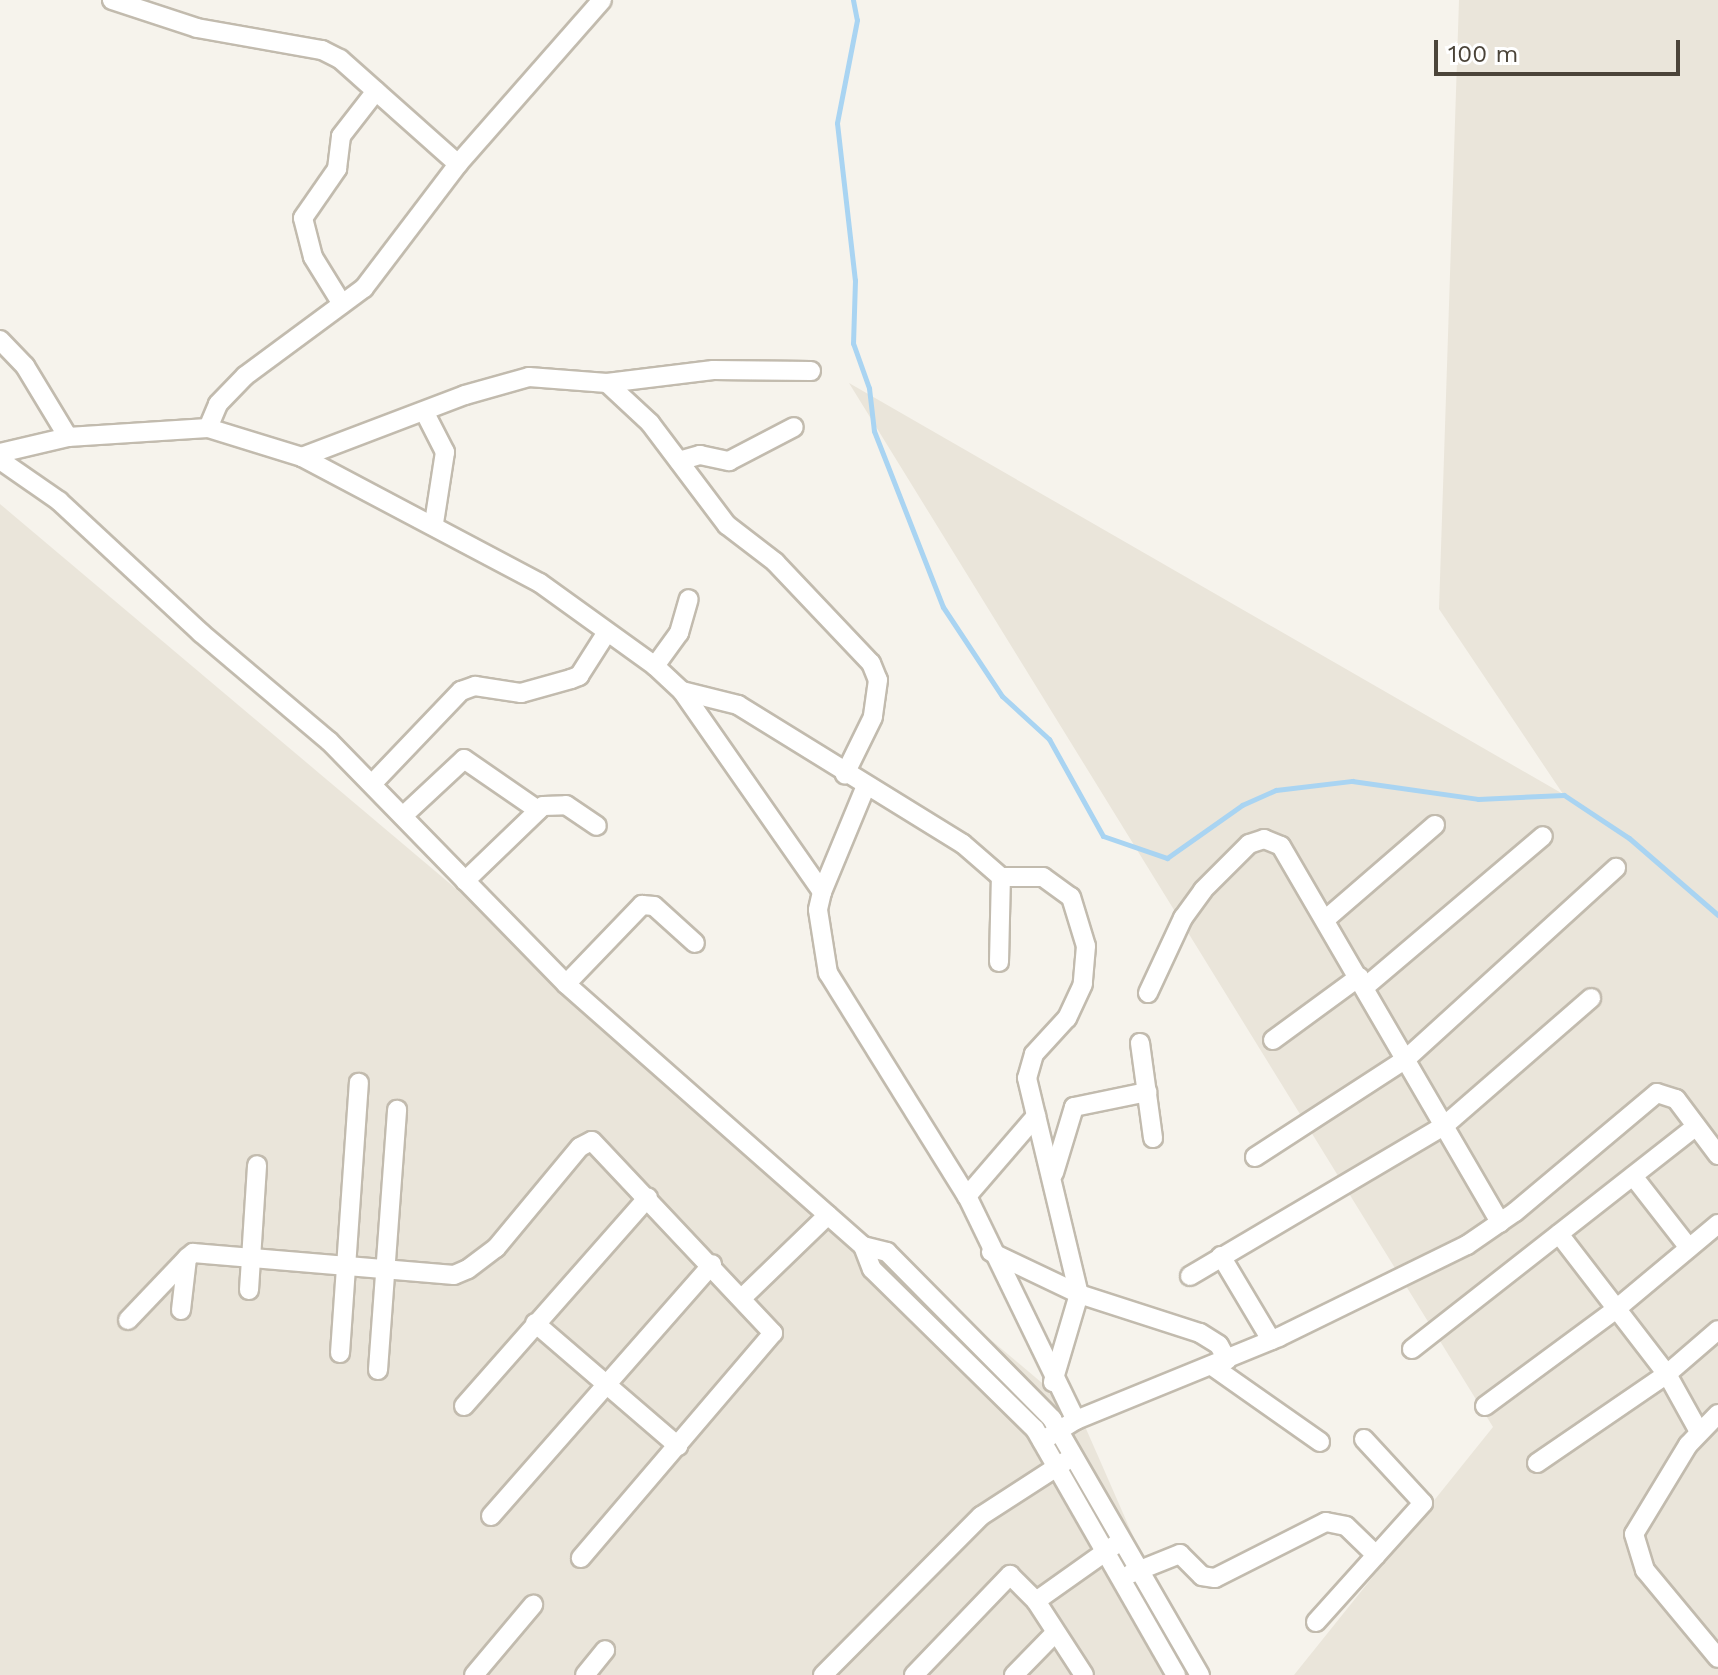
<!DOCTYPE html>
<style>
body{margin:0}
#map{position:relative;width:1718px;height:1675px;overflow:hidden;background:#f6f3ec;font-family:"Work Sans",sans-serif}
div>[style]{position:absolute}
.residential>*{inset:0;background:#eae5da}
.stream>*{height:5px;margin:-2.5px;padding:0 2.5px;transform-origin:2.5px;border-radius:2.5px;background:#a9d4f2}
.roads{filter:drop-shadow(2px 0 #c2bbae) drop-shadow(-2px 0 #c2bbae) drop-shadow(0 2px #c2bbae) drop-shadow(0 -2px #c2bbae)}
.minor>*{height:18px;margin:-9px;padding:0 9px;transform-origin:9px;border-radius:9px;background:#fff}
span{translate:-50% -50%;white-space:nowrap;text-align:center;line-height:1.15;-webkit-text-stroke:6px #fff;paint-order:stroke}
.scale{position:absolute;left:1434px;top:40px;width:246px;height:36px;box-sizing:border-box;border:4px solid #4b4439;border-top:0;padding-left:10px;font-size:24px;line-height:28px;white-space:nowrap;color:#4b4439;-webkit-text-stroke:6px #fff;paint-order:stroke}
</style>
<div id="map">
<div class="residential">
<div style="clip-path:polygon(1459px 0,1718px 0,1718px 1675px,1294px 1675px,1493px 1427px,849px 383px,1563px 794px,1439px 609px)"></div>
<div style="clip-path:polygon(0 504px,1080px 1415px,1194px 1675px,0 1675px)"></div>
</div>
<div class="stream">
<div style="left:853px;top:0;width:20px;rotate:79deg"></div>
<div style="left:857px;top:20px;width:105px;rotate:101deg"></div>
<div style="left:837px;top:123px;width:158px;rotate:83.5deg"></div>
<div style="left:855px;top:280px;width:63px;rotate:91.8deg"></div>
<div style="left:853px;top:343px;width:48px;rotate:70.4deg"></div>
<div style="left:869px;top:388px;width:43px;rotate:83.4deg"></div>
<div style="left:874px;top:431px;width:189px;rotate:68.6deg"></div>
<div style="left:943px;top:607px;width:107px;rotate:56.5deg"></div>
<div style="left:1002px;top:696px;width:64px;rotate:42.5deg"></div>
<div style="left:1049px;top:739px;width:111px;rotate:60.9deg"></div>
<div style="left:1103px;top:836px;width:68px;rotate:19deg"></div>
<div style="left:1167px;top:858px;width:92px;rotate:-35.2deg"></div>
<div style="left:1242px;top:805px;width:37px;rotate:-24deg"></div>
<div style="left:1276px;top:790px;width:77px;rotate:-6.8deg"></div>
<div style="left:1352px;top:781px;width:127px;rotate:8.1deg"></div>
<div style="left:1478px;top:799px;width:86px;rotate:-2.7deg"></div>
<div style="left:1564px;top:795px;width:78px;rotate:33.5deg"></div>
<div style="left:1629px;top:838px;width:118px;rotate:40.9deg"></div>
</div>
<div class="roads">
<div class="minor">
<div style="left:112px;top:0;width:89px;rotate:18.2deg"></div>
<div style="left:197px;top:28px;width:127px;rotate:10deg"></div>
<div style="left:322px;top:50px;width:20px;rotate:27deg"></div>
<div style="left:340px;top:59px;width:158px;rotate:41.7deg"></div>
<div style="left:342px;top:304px;width:55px;rotate:-121.7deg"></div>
<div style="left:313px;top:257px;width:40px;rotate:-104.4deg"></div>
<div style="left:303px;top:218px;width:60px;rotate:-55.2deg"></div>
<div style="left:337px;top:169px;width:33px;rotate:-83deg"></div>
<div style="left:341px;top:136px;width:57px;rotate:-52.1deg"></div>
<div style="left:0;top:340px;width:36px;rotate:46deg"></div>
<div style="left:25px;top:366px;width:83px;rotate:58.8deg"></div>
<div style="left:607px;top:383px;width:59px;rotate:42.9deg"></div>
<div style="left:650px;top:423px;width:128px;rotate:53deg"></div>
<div style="left:727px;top:525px;width:61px;rotate:37.6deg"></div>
<div style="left:775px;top:562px;width:139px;rotate:46.5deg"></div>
<div style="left:871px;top:663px;width:18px;rotate:68deg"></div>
<div style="left:878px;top:680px;width:37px;rotate:98deg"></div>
<div style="left:873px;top:717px;width:64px;rotate:116.2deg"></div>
<div style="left:425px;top:413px;width:44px;rotate:62.9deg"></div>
<div style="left:445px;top:452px;width:72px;rotate:98.8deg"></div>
<div style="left:208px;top:428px;width:26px;rotate:-67deg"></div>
<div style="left:218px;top:404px;width:39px;rotate:-46deg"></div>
<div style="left:245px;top:376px;width:148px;rotate:-36.5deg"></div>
<div style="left:364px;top:288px;width:156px;rotate:-52.8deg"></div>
<div style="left:458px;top:164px;width:218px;rotate:-48.7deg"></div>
<div style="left:0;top:453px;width:70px;rotate:-13.2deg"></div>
<div style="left:68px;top:437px;width:140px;rotate:-3.7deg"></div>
<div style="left:208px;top:428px;width:98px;rotate:17.1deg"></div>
<div style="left:302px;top:457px;width:269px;rotate:27.9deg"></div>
<div style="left:540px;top:583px;width:142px;rotate:35.8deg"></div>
<div style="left:655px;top:666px;width:37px;rotate:43deg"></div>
<div style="left:682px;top:691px;width:245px;rotate:55.1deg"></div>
<div style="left:822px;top:892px;width:18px;rotate:103deg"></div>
<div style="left:818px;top:910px;width:64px;rotate:81deg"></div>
<div style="left:828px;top:973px;width:263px;rotate:58.1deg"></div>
<div style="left:967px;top:1196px;width:249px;rotate:64.1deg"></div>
<div style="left:302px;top:457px;width:174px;rotate:-20.8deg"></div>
<div style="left:465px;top:395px;width:66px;rotate:-15.7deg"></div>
<div style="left:529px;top:377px;width:78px;rotate:4.4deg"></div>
<div style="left:607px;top:383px;width:107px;rotate:-7deg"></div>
<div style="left:713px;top:370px;width:98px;rotate:0.6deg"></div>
<div style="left:0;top:460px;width:72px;rotate:34.8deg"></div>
<div style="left:59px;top:501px;width:194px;rotate:42.9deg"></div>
<div style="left:201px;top:633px;width:167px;rotate:40.2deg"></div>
<div style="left:329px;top:741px;width:339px;rotate:45.7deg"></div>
<div style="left:566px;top:984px;width:396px;rotate:41.4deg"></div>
<div style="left:863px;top:1246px;width:25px;rotate:69deg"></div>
<div style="left:872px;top:1269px;width:228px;rotate:44.5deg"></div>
<div style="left:1035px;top:1429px;width:284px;rotate:60.2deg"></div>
<div style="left:679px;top:461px;width:22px;rotate:-16deg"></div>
<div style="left:700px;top:455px;width:30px;rotate:12deg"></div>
<div style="left:729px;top:461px;width:73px;rotate:-27.6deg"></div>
<div style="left:655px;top:666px;width:41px;rotate:-54deg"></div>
<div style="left:679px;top:633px;width:35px;rotate:-74deg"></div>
<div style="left:682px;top:691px;width:58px;rotate:14deg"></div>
<div style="left:738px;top:705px;width:264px;rotate:31.7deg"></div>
<div style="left:963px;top:844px;width:50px;rotate:41deg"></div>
<div style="left:1001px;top:877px;width:42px"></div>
<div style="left:1043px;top:877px;width:34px;rotate:36deg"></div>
<div style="left:1071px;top:897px;width:51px;rotate:73deg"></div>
<div style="left:1086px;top:946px;width:38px;rotate:95deg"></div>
<div style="left:1083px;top:984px;width:38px;rotate:115deg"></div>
<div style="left:1067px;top:1018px;width:49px;rotate:132.5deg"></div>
<div style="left:1034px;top:1054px;width:25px;rotate:106deg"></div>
<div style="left:1027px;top:1078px;width:222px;rotate:76.5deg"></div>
<div style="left:1079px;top:1294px;width:92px;rotate:106.5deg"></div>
<div style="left:372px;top:784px;width:129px;rotate:-46.3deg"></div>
<div style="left:461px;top:691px;width:15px;rotate:-20deg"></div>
<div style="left:475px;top:686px;width:47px;rotate:8.7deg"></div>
<div style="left:521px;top:693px;width:52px;rotate:-15.6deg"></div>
<div style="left:571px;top:679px;width:9px;rotate:-21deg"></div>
<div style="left:579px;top:676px;width:52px;rotate:-57.5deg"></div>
<div style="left:404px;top:815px;width:82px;rotate:-43deg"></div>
<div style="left:464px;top:759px;width:90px;rotate:34.6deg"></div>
<div style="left:465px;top:881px;width:108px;rotate:-43.9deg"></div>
<div style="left:543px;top:806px;width:23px;rotate:-2deg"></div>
<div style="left:566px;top:805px;width:37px;rotate:34deg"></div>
<div style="left:822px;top:892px;width:115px;rotate:-67.5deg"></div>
<div style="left:1326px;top:919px;width:144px;rotate:-40.8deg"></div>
<div style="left:999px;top:962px;width:85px;rotate:-88.7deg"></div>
<div style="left:566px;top:984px;width:110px;rotate:-46.1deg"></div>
<div style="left:642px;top:905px;width:12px;rotate:5deg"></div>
<div style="left:654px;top:906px;width:55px;rotate:42.1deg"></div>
<div style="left:1365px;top:987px;width:233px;rotate:-40.3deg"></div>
<div style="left:1148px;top:993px;width:83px;rotate:-65deg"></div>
<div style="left:1183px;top:918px;width:34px;rotate:-54deg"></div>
<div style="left:1203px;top:890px;width:65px;rotate:-45deg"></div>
<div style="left:1249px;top:844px;width:16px;rotate:-18deg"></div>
<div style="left:1264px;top:839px;width:18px;rotate:22deg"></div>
<div style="left:1281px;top:846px;width:436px;rotate:59.8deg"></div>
<div style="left:1273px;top:1040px;width:107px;rotate:-36.2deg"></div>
<div style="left:1140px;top:1043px;width:96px;rotate:82.2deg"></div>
<div style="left:1255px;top:1157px;width:180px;rotate:-33deg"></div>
<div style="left:1406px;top:1059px;width:284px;rotate:-42.3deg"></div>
<div style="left:1054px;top:1173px;width:69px;rotate:-73.1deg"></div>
<div style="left:1074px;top:1107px;width:75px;rotate:-11.6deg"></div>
<div style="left:1633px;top:1176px;width:91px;rotate:52.1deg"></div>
<div style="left:967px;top:1196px;width:106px;rotate:-49.2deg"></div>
<div style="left:1559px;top:1234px;width:177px;rotate:52.4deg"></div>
<div style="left:1667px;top:1374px;width:64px;rotate:61deg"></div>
<div style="left:863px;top:1246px;width:25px;rotate:14deg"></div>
<div style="left:887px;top:1252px;width:235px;rotate:45.3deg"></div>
<div style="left:1052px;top:1419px;width:296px;rotate:60deg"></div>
<div style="left:991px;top:1252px;width:98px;rotate:25.5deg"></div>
<div style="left:1079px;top:1294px;width:127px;rotate:17.9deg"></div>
<div style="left:1200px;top:1333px;width:22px;rotate:32deg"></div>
<div style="left:1219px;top:1345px;width:17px;rotate:62deg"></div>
<div style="left:1221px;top:1256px;width:98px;rotate:59.2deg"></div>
<div style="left:1190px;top:1276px;width:295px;rotate:-30.6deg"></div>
<div style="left:1444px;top:1126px;width:195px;rotate:-41deg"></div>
<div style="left:249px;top:1290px;width:125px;rotate:-86.3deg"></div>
<div style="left:743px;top:1297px;width:118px;rotate:-44deg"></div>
<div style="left:181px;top:1310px;width:52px;rotate:-83.4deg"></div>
<div style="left:187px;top:1258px;width:8px;rotate:-40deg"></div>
<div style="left:193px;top:1253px;width:262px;rotate:4.8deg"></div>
<div style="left:454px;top:1275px;width:15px;rotate:-23deg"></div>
<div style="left:468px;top:1269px;width:35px;rotate:-37deg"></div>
<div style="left:496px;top:1248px;width:131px;rotate:-50.3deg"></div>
<div style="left:580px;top:1147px;width:13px;rotate:-27deg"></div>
<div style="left:592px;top:1141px;width:264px;rotate:46.7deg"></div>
<div style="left:773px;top:1333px;width:296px;rotate:130.5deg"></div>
<div style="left:128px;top:1320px;width:86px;rotate:-46.4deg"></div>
<div style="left:535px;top:1323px;width:189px;rotate:40.7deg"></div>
<div style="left:1412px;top:1349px;width:361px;rotate:-38.1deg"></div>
<div style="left:340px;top:1353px;width:271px;rotate:-86deg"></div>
<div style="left:1212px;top:1366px;width:132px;rotate:35.1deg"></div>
<div style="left:378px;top:1370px;width:261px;rotate:-85.8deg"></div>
<div style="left:464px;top:1406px;width:278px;rotate:-48.6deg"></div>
<div style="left:1485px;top:1406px;width:162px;rotate:-36.4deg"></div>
<div style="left:1615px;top:1310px;width:134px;rotate:-39.9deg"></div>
<div style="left:1718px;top:1414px;width:43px;rotate:134.1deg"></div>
<div style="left:1688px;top:1445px;width:104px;rotate:121.2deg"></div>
<div style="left:1634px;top:1534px;width:38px;rotate:73deg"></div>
<div style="left:1645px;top:1570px;width:114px;rotate:50.3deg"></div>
<div style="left:1042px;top:1441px;width:40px;rotate:-32deg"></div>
<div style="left:1076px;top:1420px;width:219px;rotate:-22.2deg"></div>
<div style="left:1279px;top:1337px;width:209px;rotate:-26.1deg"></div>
<div style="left:1467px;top:1245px;width:58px;rotate:-34.5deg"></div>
<div style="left:1515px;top:1212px;width:185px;rotate:-40deg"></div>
<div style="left:1657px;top:1093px;width:20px;rotate:18deg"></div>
<div style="left:1676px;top:1099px;width:70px;rotate:53.1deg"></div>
<div style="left:1537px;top:1463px;width:158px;rotate:-34.4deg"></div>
<div style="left:1667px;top:1374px;width:67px;rotate:-40.8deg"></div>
<div style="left:491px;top:1516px;width:335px;rotate:-48.7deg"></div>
<div style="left:1130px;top:1574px;width:54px;rotate:-21.8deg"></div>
<div style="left:1180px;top:1554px;width:31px;rotate:45deg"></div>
<div style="left:1202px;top:1576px;width:13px;rotate:9deg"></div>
<div style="left:1215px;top:1578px;width:124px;rotate:-26.8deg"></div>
<div style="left:1326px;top:1522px;width:20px;rotate:11deg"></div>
<div style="left:1346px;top:1526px;width:42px;rotate:44deg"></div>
<div style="left:1036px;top:1601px;width:97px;rotate:-35.3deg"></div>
<div style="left:1316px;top:1622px;width:160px;rotate:-48deg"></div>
<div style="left:1423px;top:1503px;width:87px;rotate:-132.7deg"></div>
<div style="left:474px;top:1675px;width:92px;rotate:-49.9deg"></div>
<div style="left:585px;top:1675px;width:32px;rotate:-51deg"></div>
<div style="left:823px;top:1675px;width:224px;rotate:-45.2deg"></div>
<div style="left:981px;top:1516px;width:101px;rotate:-32.9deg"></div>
<div style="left:914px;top:1675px;width:139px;rotate:-46.2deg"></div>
<div style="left:1010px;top:1575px;width:37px;rotate:45deg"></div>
<div style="left:1036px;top:1601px;width:88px;rotate:57deg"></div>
<div style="left:1014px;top:1675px;width:57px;rotate:-45.7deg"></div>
</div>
</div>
<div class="scale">100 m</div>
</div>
